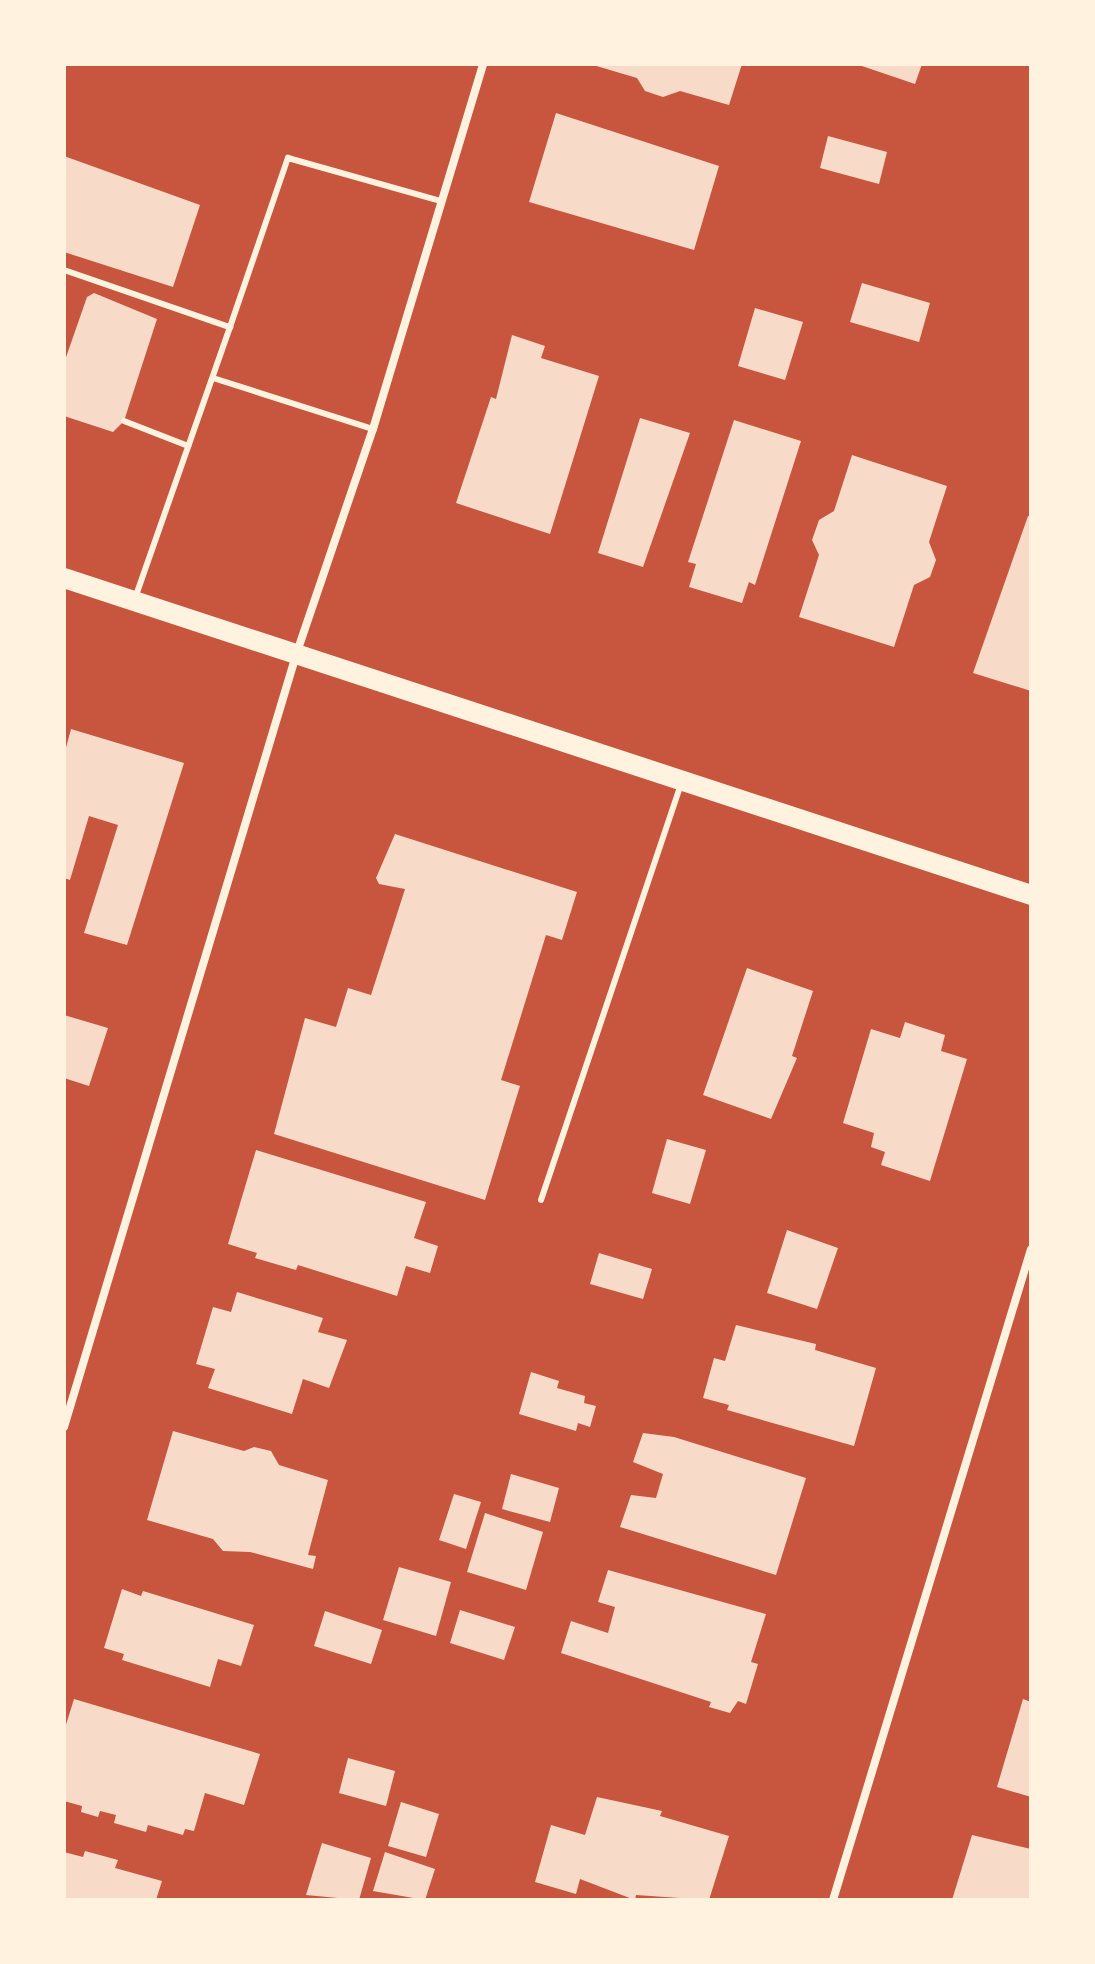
<!DOCTYPE html>
<style>
body{margin:0}
#map{position:relative;width:1095px;height:1964px;overflow:hidden;background:#c8553d;font-family:Roboto,sans-serif}
div>[style]{position:absolute}
.building>*{inset:0;background:#f7dbc8}
.service>*{height:6px;margin:-3px;padding:0 3px;transform-origin:3px;border-radius:3px;background:#fff3e0}
.minor>*{height:8px;margin:-4px;padding:0 4px;transform-origin:4px;border-radius:4px;background:#fff3e0}
.primary>*{height:20px;margin:-10px;padding:0 10px;transform-origin:10px;border-radius:10px;background:#fff3e0}
span{translate:-50% -50%;white-space:nowrap;text-align:center;line-height:1.15;-webkit-text-stroke:6px #fff3e0;paint-order:stroke}
.frame{position:absolute;inset:0;border:66px solid #fff3e0;pointer-events:none}
</style>
<div id="map">
<div class="building">
<div style="clip-path:polygon(742px 64px,729px 105px,680px 91px,663px 97px,645px 91px,637px 78px,593px 65px)"></div>
<div style="clip-path:polygon(856px 64px,922px 64px,915px 84px)"></div>
<div style="clip-path:polygon(556px 113px,719px 166px,694px 250px,529px 202px)"></div>
<div style="clip-path:polygon(828px 136px,887px 152px,879px 184px,820px 168px)"></div>
<div style="clip-path:polygon(64px 156px,200px 205px,173px 287px,64px 252px)"></div>
<div style="clip-path:polygon(862px 283px,930px 303px,919px 342px,850px 322px)"></div>
<div style="clip-path:polygon(94px 293px,157px 319px,124px 421px,113px 432px,64px 416px,64px 363px,87px 297px)"></div>
<div style="clip-path:polygon(755px 308px,803px 322px,785px 380px,738px 366px)"></div>
<div style="clip-path:polygon(512px 335px,545px 346px,541px 358px,599px 376px,550px 534px,456px 503px,491px 397px,496px 399px)"></div>
<div style="clip-path:polygon(640px 418px,690px 433px,643px 567px,598px 553px)"></div>
<div style="clip-path:polygon(734px 420px,801px 441px,755px 585px,749px 582px,742px 603px,689px 587px,696px 564px,688px 562px)"></div>
<div style="clip-path:polygon(852px 455px,947px 486px,929px 542px,936px 560px,930px 577px,914px 585px,894px 647px,799px 617px,819px 555px,812px 540px,819px 520px,834px 511px)"></div>
<div style="clip-path:polygon(1028px 516px,1031px 517px,1031px 691px,973px 673px)"></div>
<div style="clip-path:polygon(71px 729px,184px 763px,127px 945px,84px 933px,118px 825px,89px 816px,70px 880px,64px 878px,64px 755px)"></div>
<div style="clip-path:polygon(395px 834px,577px 892px,562px 940px,546px 935px,501px 1080px,520px 1086px,485px 1200px,274px 1134px,305px 1018px,336px 1027px,348px 988px,371px 995px,405px 889px,379px 884px,376px 878px)"></div>
<div style="clip-path:polygon(747px 968px,813px 991px,792px 1056px,797px 1058px,771px 1119px,703px 1095px)"></div>
<div style="clip-path:polygon(64px 1015px,108px 1028px,89px 1086px,64px 1078px)"></div>
<div style="clip-path:polygon(905px 1022px,945px 1035px,941px 1051px,967px 1059px,930px 1181px,881px 1165px,885px 1152px,871px 1147px,874px 1133px,843px 1123px,871px 1029px,900px 1038px)"></div>
<div style="clip-path:polygon(667px 1139px,706px 1150px,690px 1204px,652px 1193px)"></div>
<div style="clip-path:polygon(256px 1150px,426px 1202px,414px 1238px,438px 1246px,430px 1273px,406px 1266px,397px 1296px,298px 1265px,296px 1270px,255px 1258px,257px 1253px,228px 1244px)"></div>
<div style="clip-path:polygon(787px 1230px,838px 1248px,817px 1309px,767px 1293px)"></div>
<div style="clip-path:polygon(599px 1253px,652px 1269px,643px 1299px,590px 1284px)"></div>
<div style="clip-path:polygon(237px 1292px,323px 1318px,318px 1332px,347px 1340px,329px 1388px,303px 1379px,292px 1414px,208px 1388px,215px 1369px,196px 1364px,213px 1307px,231px 1312px)"></div>
<div style="clip-path:polygon(736px 1325px,816px 1344px,815px 1350px,876px 1368px,854px 1446px,727px 1410px,729px 1405px,703px 1398px,714px 1358px,725px 1361px)"></div>
<div style="clip-path:polygon(531px 1372px,559px 1381px,557px 1388px,585px 1396px,584px 1403px,596px 1406px,590px 1427px,578px 1423px,576px 1431px,519px 1414px)"></div>
<div style="clip-path:polygon(173px 1431px,244px 1451px,254px 1447px,271px 1451px,279px 1465px,328px 1480px,308px 1555px,316px 1556px,313px 1569px,250px 1552px,223px 1551px,213px 1539px,147px 1520px)"></div>
<div style="clip-path:polygon(643px 1433px,674px 1437px,806px 1478px,776px 1575px,620px 1527px,631px 1495px,656px 1498px,663px 1474px,633px 1462px)"></div>
<div style="clip-path:polygon(511px 1474px,559px 1488px,550px 1522px,502px 1509px)"></div>
<div style="clip-path:polygon(454px 1494px,481px 1502px,466px 1549px,439px 1540px)"></div>
<div style="clip-path:polygon(485px 1513px,543px 1532px,526px 1590px,467px 1572px)"></div>
<div style="clip-path:polygon(399px 1567px,451px 1582px,436px 1636px,383px 1620px)"></div>
<div style="clip-path:polygon(608px 1570px,766px 1614px,751px 1662px,758px 1664px,746px 1704px,738px 1701px,730px 1713px,709px 1707px,711px 1702px,561px 1653px,571px 1621px,608px 1633px,615px 1607px,598px 1602px)"></div>
<div style="clip-path:polygon(122px 1589px,141px 1596px,143px 1591px,254px 1625px,241px 1666px,218px 1659px,210px 1687px,122px 1660px,124px 1654px,104px 1648px)"></div>
<div style="clip-path:polygon(460px 1610px,515px 1627px,504px 1660px,450px 1643px)"></div>
<div style="clip-path:polygon(325px 1611px,382px 1630px,371px 1664px,314px 1646px)"></div>
<div style="clip-path:polygon(74px 1699px,260px 1754px,244px 1805px,205px 1793px,194px 1831px,185px 1829px,183px 1835px,148px 1825px,146px 1832px,114px 1823px,116px 1815px,100px 1811px,98px 1817px,81px 1812px,82px 1806px,64px 1801px,64px 1731px)"></div>
<div style="clip-path:polygon(1023px 1699px,1031px 1702px,1031px 1797px,997px 1787px)"></div>
<div style="clip-path:polygon(348px 1758px,395px 1771px,386px 1806px,339px 1793px)"></div>
<div style="clip-path:polygon(597px 1797px,662px 1811px,660px 1816px,729px 1836px,709px 1900px,636px 1895px,635px 1900px,580px 1879px,576px 1894px,535px 1882px,551px 1825px,585px 1835px)"></div>
<div style="clip-path:polygon(401px 1802px,439px 1814px,426px 1857px,388px 1846px)"></div>
<div style="clip-path:polygon(972px 1835px,1031px 1849px,1031px 1900px,952px 1900px)"></div>
<div style="clip-path:polygon(322px 1843px,371px 1858px,359px 1900px,306px 1895px)"></div>
<div style="clip-path:polygon(85px 1851px,118px 1860px,115px 1868px,162px 1881px,156px 1900px,64px 1900px,64px 1852px,83px 1857px)"></div>
<div style="clip-path:polygon(385px 1852px,435px 1869px,425px 1900px,373px 1891px)"></div>
</div>
<div class="service">
<div style="left:64px;top:270px;width:176px;rotate:19deg"></div>
<div style="left:230px;top:327px;width:285px;rotate:109.3deg"></div>
<div style="left:230px;top:327px;width:179px;rotate:-71.1deg"></div>
<div style="left:288px;top:158px;width:159px;rotate:15.7deg"></div>
<div style="left:213px;top:378px;width:168px;rotate:17.7deg"></div>
<div style="left:124px;top:421px;width:69px;rotate:21.3deg"></div>
<div style="left:541px;top:1200px;width:438px;rotate:-71.4deg"></div>
</div>
<div class="minor">
<div style="left:64px;top:1427px;width:809px;rotate:-73.27deg"></div>
<div style="left:297px;top:652px;width:236px;rotate:-71.2deg"></div>
<div style="left:373px;top:429px;width:381px;rotate:-73.2deg"></div>
<div style="left:833px;top:1900px;width:680px;rotate:-73.08deg"></div>
</div>
<div class="primary">
<div style="left:64px;top:578px;width:1018px;rotate:18.15deg"></div>
</div>
<div class="frame"></div>
</div>
